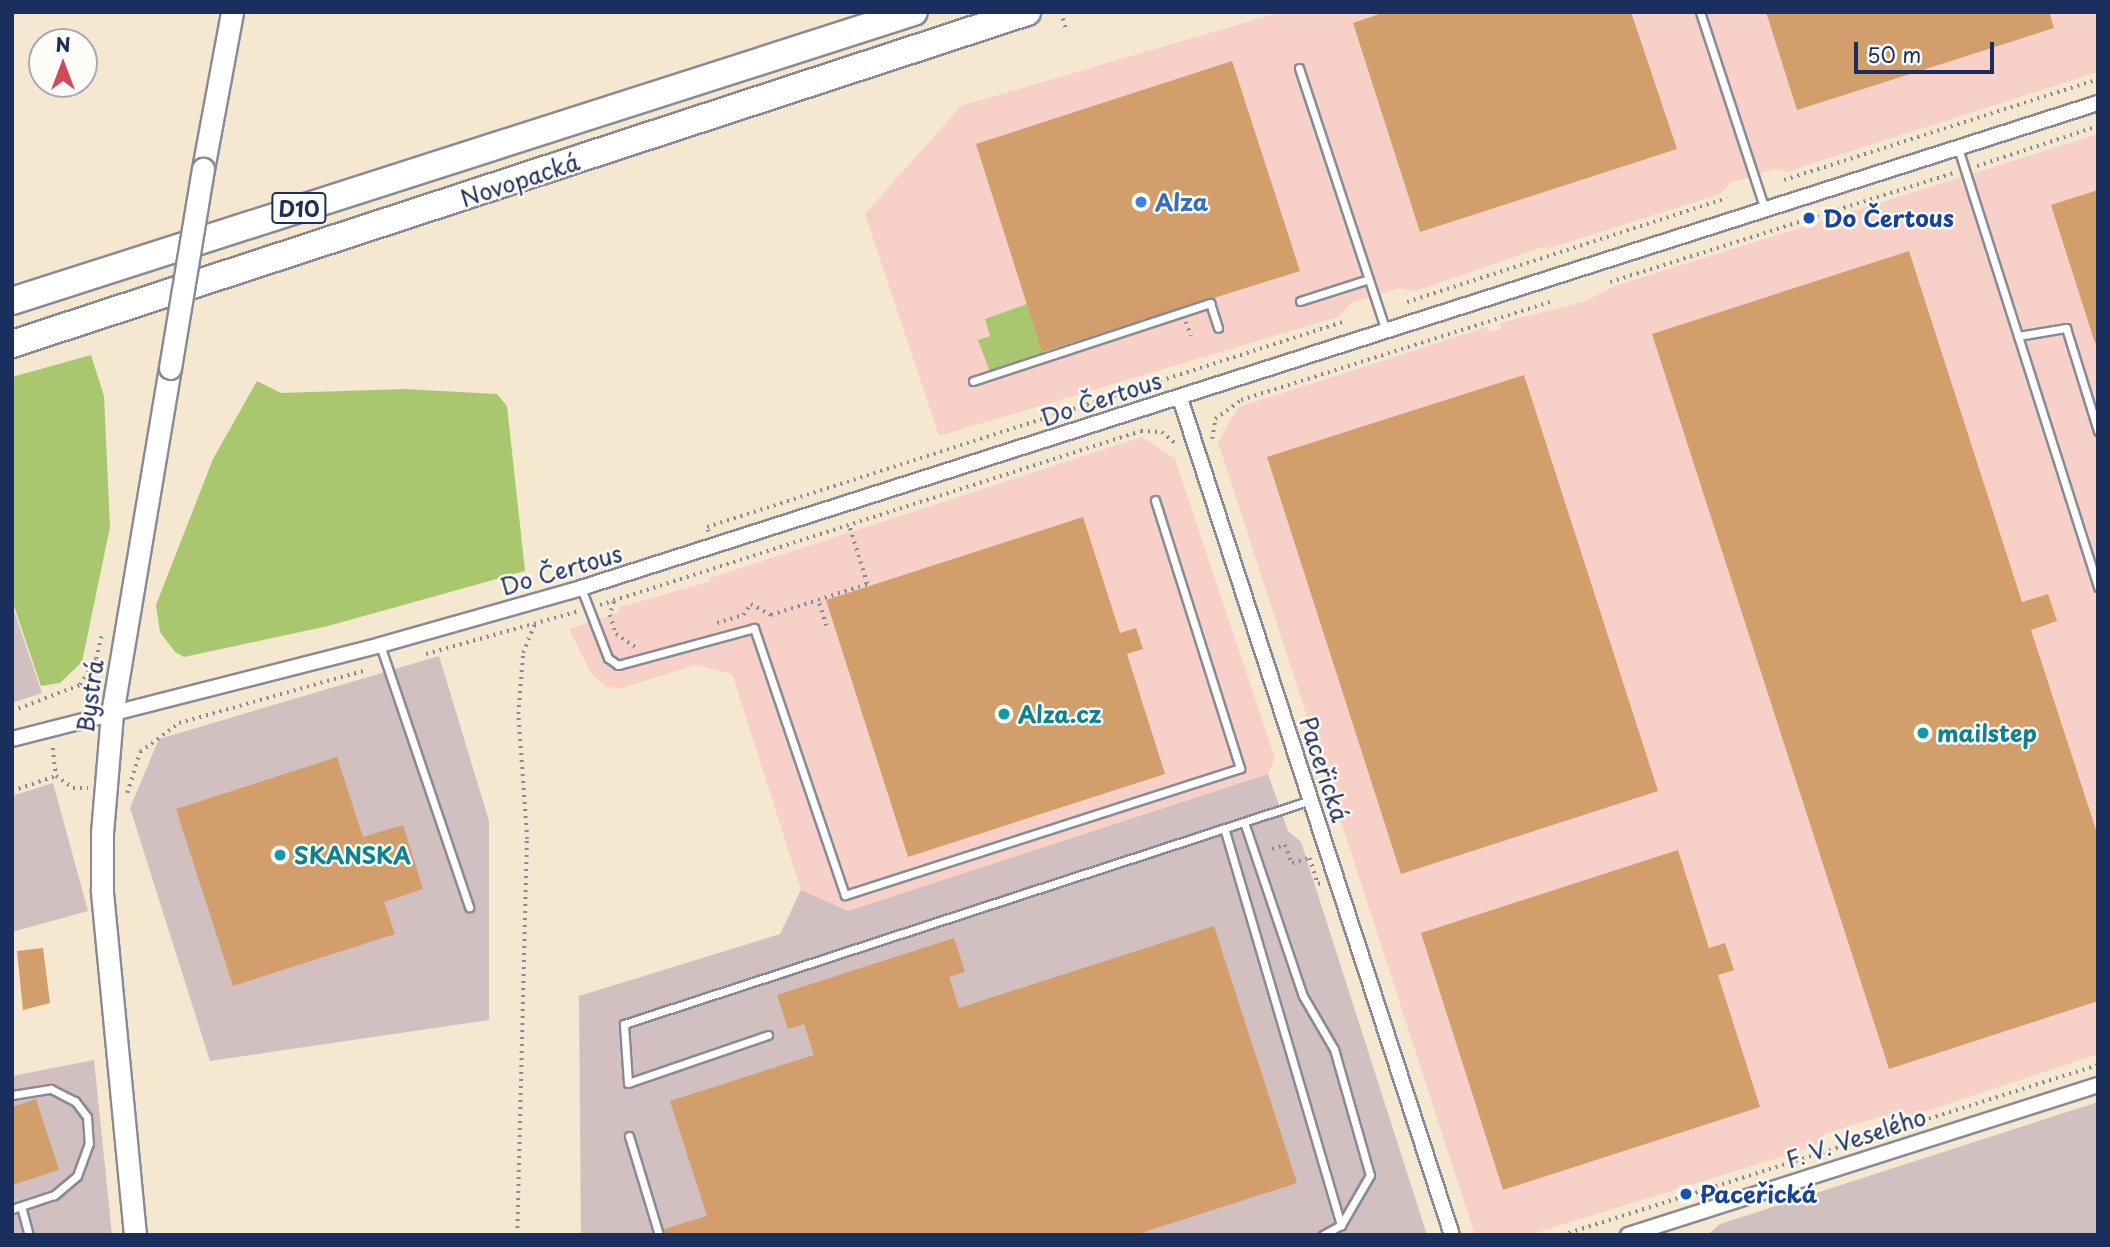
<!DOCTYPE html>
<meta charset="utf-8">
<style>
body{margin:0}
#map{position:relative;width:2110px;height:1247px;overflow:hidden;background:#f5e7d0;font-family:"Playpen Sans",sans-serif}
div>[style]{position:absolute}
.built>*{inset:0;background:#f7d1c8}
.industrial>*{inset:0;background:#d2bfc0}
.green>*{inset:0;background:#a9c76f}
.building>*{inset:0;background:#d29e6b}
.path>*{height:3.5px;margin-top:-1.75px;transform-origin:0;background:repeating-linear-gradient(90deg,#888b97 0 2px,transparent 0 7px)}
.roads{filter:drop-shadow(2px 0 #888b97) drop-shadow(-2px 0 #888b97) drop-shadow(0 2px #888b97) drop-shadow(0 -2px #888b97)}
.lane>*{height:7px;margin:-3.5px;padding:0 3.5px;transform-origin:3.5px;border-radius:3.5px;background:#fff}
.street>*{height:14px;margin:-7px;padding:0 7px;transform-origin:7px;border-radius:7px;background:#fff}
.secondary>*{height:21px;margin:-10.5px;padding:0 10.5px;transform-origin:10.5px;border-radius:10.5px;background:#fff}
.highway>*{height:26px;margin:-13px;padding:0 13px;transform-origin:13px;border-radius:13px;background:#fff}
.bridges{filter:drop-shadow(2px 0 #888b97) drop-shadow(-2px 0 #888b97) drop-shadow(0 2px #888b97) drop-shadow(0 -2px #888b97)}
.secondary-bridge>*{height:21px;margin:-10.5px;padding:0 10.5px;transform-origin:10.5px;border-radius:10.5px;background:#fff}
.dots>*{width:19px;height:19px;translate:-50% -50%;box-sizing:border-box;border:4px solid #fdfcf7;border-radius:50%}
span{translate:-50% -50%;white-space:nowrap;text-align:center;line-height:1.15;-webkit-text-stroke:5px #fdfcf7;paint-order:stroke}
.shield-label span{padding:2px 5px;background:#fdfcf7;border:2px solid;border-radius:5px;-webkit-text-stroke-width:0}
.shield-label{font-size:21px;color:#1b2f5e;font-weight:700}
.street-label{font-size:23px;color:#1b2f5e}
.shop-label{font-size:23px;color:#366cbe;font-weight:700}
.left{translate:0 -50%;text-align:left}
.transit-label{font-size:23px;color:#164399;font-weight:700}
.culture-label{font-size:23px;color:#0d838f;font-weight:700}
.frame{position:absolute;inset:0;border:14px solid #1b2f5e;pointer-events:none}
.north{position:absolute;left:28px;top:28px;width:70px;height:70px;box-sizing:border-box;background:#fdfcf7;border:2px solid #a3aaba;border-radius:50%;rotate:0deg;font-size:19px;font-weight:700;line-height:28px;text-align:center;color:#1b2f5e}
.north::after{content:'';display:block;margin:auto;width:24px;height:32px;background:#d1495b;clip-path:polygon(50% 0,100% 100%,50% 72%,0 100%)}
.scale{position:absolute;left:1854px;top:42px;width:140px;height:32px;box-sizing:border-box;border:4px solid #1b2f5e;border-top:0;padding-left:9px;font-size:21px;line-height:24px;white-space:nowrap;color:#1b2f5e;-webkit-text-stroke:5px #fdfcf7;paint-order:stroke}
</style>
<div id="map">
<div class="built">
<div style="clip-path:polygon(1281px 12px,2098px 12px,2098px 72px,1786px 172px,1776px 169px,1730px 183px,1720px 194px,1547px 249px,1546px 246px,1416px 291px,1399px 288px,1351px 303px,1338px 317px,939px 436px,865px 214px,961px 106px)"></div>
<div style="clip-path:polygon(2098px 134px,2098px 1054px,1906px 1118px,1903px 1110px,1824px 1134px,1816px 1146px,1529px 1235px,1475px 1235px,1218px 442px,1239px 407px,1487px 327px,1489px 332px,1501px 329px,1500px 323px,1586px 301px,1615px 286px)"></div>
<div style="clip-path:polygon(1142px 437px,1175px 459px,1275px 758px,1268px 774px,848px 911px,838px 910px,801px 890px,732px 674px,696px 665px,622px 688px,605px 687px,591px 673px,569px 629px,617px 613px,620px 607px,711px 581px,710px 578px)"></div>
</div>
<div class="industrial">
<div style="clip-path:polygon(12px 605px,42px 693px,12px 703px)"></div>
<div style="clip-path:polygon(439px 656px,489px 821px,489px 1020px,210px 1061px,130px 808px,159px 739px)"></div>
<div style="clip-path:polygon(1268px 774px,1288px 831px,1301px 842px,1427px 1235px,581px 1235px,579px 996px,780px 934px,801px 890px,848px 911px)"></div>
<div style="clip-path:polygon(53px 783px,88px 911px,12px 932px,12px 796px)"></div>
<div style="clip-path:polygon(94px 1060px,112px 1235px,12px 1235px,12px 1076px)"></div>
<div style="clip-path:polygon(2098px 1102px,2098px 1235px,1707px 1235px,1720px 1224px)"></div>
</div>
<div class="green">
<div style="clip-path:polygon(1027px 304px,1043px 353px,990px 372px,978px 340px,990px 336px,985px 319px)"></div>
<div style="clip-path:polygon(91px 355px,104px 396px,110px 527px,82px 662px,60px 683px,41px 686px,12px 600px,12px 377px)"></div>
<div style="clip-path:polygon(257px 381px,281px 393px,404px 389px,497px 394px,507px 406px,525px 571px,328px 626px,184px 657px,175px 652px,160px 632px,156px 605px,213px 459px)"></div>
</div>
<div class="building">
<div style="clip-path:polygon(1385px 12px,1631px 12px,1677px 149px,1420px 232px,1353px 23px)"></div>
<div style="clip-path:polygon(1766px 12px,2049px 12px,2054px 28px,1797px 110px)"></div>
<div style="clip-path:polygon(1232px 61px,1300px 271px,1042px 352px,976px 144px)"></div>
<div style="clip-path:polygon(2098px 190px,2098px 342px,2095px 343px,2051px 205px)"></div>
<div style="clip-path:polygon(1909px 251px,2022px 602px,2048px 594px,2057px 621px,2031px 630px,2098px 836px,2098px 1001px,1889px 1069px,1652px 334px)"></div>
<div style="clip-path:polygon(1524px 375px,1658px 791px,1401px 874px,1267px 457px)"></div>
<div style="clip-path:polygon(1083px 517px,1120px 633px,1136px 628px,1143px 649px,1127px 654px,1165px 774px,908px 857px,826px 600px)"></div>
<div style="clip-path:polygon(337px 757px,363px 837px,403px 825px,423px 889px,384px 902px,395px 934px,233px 986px,176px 809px)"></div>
<div style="clip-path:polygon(1678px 850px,1709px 948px,1725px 943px,1734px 970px,1718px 975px,1760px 1107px,1503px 1190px,1421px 933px)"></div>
<div style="clip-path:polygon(1214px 926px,1297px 1183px,1135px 1235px,665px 1235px,664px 1229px,707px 1216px,670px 1101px,814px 1055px,804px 1024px,788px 1029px,777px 995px,954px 938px,965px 972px,949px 977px,959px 1008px)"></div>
<div style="clip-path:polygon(43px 948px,50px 1003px,23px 1010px,17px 951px)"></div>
<div style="clip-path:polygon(36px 1099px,59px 1170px,12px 1185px,12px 1107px)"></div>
</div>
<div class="path">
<div style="left:1061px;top:12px;width:17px;rotate:73deg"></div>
<div style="left:1977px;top:166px;width:127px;rotate:-18.3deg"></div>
<div style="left:1784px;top:180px;width:330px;rotate:-17.8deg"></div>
<div style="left:1610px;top:282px;width:360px;rotate:-17.6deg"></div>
<div style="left:1407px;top:302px;width:336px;rotate:-18deg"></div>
<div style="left:1186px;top:322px;width:15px;rotate:70deg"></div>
<div style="left:1212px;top:439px;width:20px;rotate:-81deg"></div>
<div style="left:1215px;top:419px;width:32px;rotate:-36deg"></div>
<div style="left:1241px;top:400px;width:327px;rotate:-17.6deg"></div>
<div style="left:708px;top:532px;width:5px;rotate:-101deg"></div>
<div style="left:707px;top:527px;width:668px;rotate:-17.87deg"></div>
<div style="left:614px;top:602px;width:14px;rotate:107deg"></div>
<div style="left:610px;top:615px;width:20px;rotate:72deg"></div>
<div style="left:616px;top:634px;width:23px;rotate:34deg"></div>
<div style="left:600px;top:605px;width:568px;rotate:-17.83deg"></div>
<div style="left:1141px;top:431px;width:21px;rotate:3deg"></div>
<div style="left:1162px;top:432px;width:21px;rotate:41deg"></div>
<div style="left:717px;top:623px;width:27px;rotate:-17deg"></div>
<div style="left:743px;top:615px;width:14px;rotate:-54deg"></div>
<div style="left:751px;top:604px;width:23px;rotate:29deg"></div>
<div style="left:771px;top:615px;width:49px;rotate:-17.7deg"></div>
<div style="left:826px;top:626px;width:27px;rotate:-107deg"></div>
<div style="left:818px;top:600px;width:52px;rotate:-18.1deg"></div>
<div style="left:867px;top:584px;width:61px;rotate:-107.2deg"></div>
<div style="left:426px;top:654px;width:159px;rotate:-15.7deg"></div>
<div style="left:12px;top:711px;width:73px;rotate:-20.9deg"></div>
<div style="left:80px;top:685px;width:31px;rotate:-58deg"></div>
<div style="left:96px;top:659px;width:23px;rotate:-77deg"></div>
<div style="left:53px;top:748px;width:28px;rotate:84deg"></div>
<div style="left:12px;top:791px;width:46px;rotate:-18.8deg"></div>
<div style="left:56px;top:776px;width:21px;rotate:35deg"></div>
<div style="left:73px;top:788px;width:15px"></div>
<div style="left:127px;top:793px;width:43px;rotate:-72.4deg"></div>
<div style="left:140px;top:752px;width:49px;rotate:-36.6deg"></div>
<div style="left:179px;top:723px;width:191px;rotate:-15.8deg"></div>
<div style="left:1272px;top:849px;width:14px;rotate:-17deg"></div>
<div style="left:1285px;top:845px;width:19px;rotate:69deg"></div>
<div style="left:1292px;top:863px;width:19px;rotate:-16deg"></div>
<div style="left:1310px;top:858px;width:27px;rotate:73deg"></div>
<div style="left:1318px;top:884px;width:4px;rotate:-14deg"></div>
<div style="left:517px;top:1235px;width:396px;rotate:-88.6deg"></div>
<div style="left:527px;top:839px;width:125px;rotate:-94.1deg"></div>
<div style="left:518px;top:714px;width:61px;rotate:-85.3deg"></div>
<div style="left:523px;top:653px;width:31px;rotate:-68deg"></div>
<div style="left:1562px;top:1235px;width:562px;rotate:-17.6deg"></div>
</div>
<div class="roads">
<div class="lane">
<div style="left:1700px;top:12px;width:208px;rotate:71.8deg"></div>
<div style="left:1299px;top:68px;width:277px;rotate:71.7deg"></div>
<div style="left:1958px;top:148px;width:461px;rotate:72.3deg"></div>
<div style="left:1300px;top:301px;width:72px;rotate:-17.7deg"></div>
<div style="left:2018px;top:336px;width:49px;rotate:-9.5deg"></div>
<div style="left:2066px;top:328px;width:108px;rotate:72.7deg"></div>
<div style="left:973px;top:381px;width:250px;rotate:-18.2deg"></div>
<div style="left:1210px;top:303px;width:26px;rotate:72deg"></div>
<div style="left:581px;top:588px;width:75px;rotate:68.9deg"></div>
<div style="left:608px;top:658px;width:12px;rotate:35deg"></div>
<div style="left:618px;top:665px;width:141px;rotate:-15.2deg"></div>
<div style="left:754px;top:628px;width:282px;rotate:71.2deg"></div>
<div style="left:845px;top:895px;width:415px;rotate:-17.8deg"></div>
<div style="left:1240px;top:768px;width:281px;rotate:-107.6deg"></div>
<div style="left:380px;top:645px;width:277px;rotate:71.2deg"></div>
<div style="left:1245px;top:825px;width:181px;rotate:71.3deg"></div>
<div style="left:1303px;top:996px;width:61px;rotate:59.7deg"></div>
<div style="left:1334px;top:1049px;width:131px;rotate:74.1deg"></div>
<div style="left:1370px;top:1175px;width:58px;rotate:120.1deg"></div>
<div style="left:1341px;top:1225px;width:21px;rotate:151deg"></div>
<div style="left:1225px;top:831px;width:411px;rotate:73.6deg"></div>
<div style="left:768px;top:1035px;width:148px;rotate:161.1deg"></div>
<div style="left:628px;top:1083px;width:59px;rotate:-93.9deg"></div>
<div style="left:624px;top:1024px;width:723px;rotate:-18.06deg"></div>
<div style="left:12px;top:1095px;width:39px;rotate:-9deg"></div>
<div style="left:51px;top:1089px;width:27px;rotate:27deg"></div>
<div style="left:75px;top:1101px;width:20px;rotate:53deg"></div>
<div style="left:87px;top:1117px;width:26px;rotate:86deg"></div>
<div style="left:89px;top:1143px;width:35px;rotate:110deg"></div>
<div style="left:77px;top:1176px;width:30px;rotate:140deg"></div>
<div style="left:54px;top:1195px;width:44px;rotate:161.6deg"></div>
<div style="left:629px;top:1136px;width:103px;rotate:73.1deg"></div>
<div style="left:21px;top:1206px;width:30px;rotate:75deg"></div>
</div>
<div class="street">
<div style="left:1180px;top:398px;width:880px;rotate:72deg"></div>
<div style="left:12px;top:739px;width:380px;rotate:-14.3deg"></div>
<div style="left:380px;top:645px;width:209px;rotate:-15.8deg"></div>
<div style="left:581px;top:588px;width:1593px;rotate:-17.73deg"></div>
<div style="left:1628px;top:1235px;width:493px;rotate:-17.7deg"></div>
</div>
<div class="secondary">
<div style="left:203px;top:169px;width:160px;rotate:-79.5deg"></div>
<div style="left:135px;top:1235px;width:347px;rotate:-95.5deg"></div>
<div style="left:102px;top:890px;width:57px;rotate:-90deg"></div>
<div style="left:102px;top:833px;width:119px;rotate:-85.2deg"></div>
<div style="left:112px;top:714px;width:351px;rotate:-80.5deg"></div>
</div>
<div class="highway">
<div style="left:12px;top:301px;width:947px;rotate:-17.77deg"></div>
<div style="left:12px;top:344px;width:1068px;rotate:-18.11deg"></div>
</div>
</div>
<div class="bridges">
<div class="secondary-bridge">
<div style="left:170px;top:368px;width:202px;rotate:-80.6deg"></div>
</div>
</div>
<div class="dots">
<div style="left:1141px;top:202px;background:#3f7fe0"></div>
<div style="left:1809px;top:218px;background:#1a4fb4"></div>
<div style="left:1004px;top:714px;background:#0f9aa8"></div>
<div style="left:1923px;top:733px;background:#0f9aa8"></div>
<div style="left:280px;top:855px;background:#0f9aa8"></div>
<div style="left:1686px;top:1194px;background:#1a4fb4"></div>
</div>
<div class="shield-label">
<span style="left:299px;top:208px">D10</span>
</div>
<div class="street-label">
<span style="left:520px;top:180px;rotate:-18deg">Novopacká</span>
<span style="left:1101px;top:399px;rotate:-18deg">Do Čertous</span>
<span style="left:561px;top:570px;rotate:-16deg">Do Čertous</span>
<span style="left:90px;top:696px;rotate:-82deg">Bystrá</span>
<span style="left:1324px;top:769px;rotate:72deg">Paceřická</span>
<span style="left:1856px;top:1138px;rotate:-18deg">F. V. Veselého</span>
</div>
<div class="shop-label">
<span class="left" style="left:1155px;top:202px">Alza</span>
</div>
<div class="transit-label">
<span class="left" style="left:1823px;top:218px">Do Čertous</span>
<span class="left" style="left:1700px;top:1194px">Paceřická</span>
</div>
<div class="culture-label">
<span class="left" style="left:1018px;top:714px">Alza.cz</span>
<span class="left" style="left:1937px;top:733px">mailstep</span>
<span class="left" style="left:294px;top:855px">SKANSKA</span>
</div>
<div class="frame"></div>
<div class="north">N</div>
<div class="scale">50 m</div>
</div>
